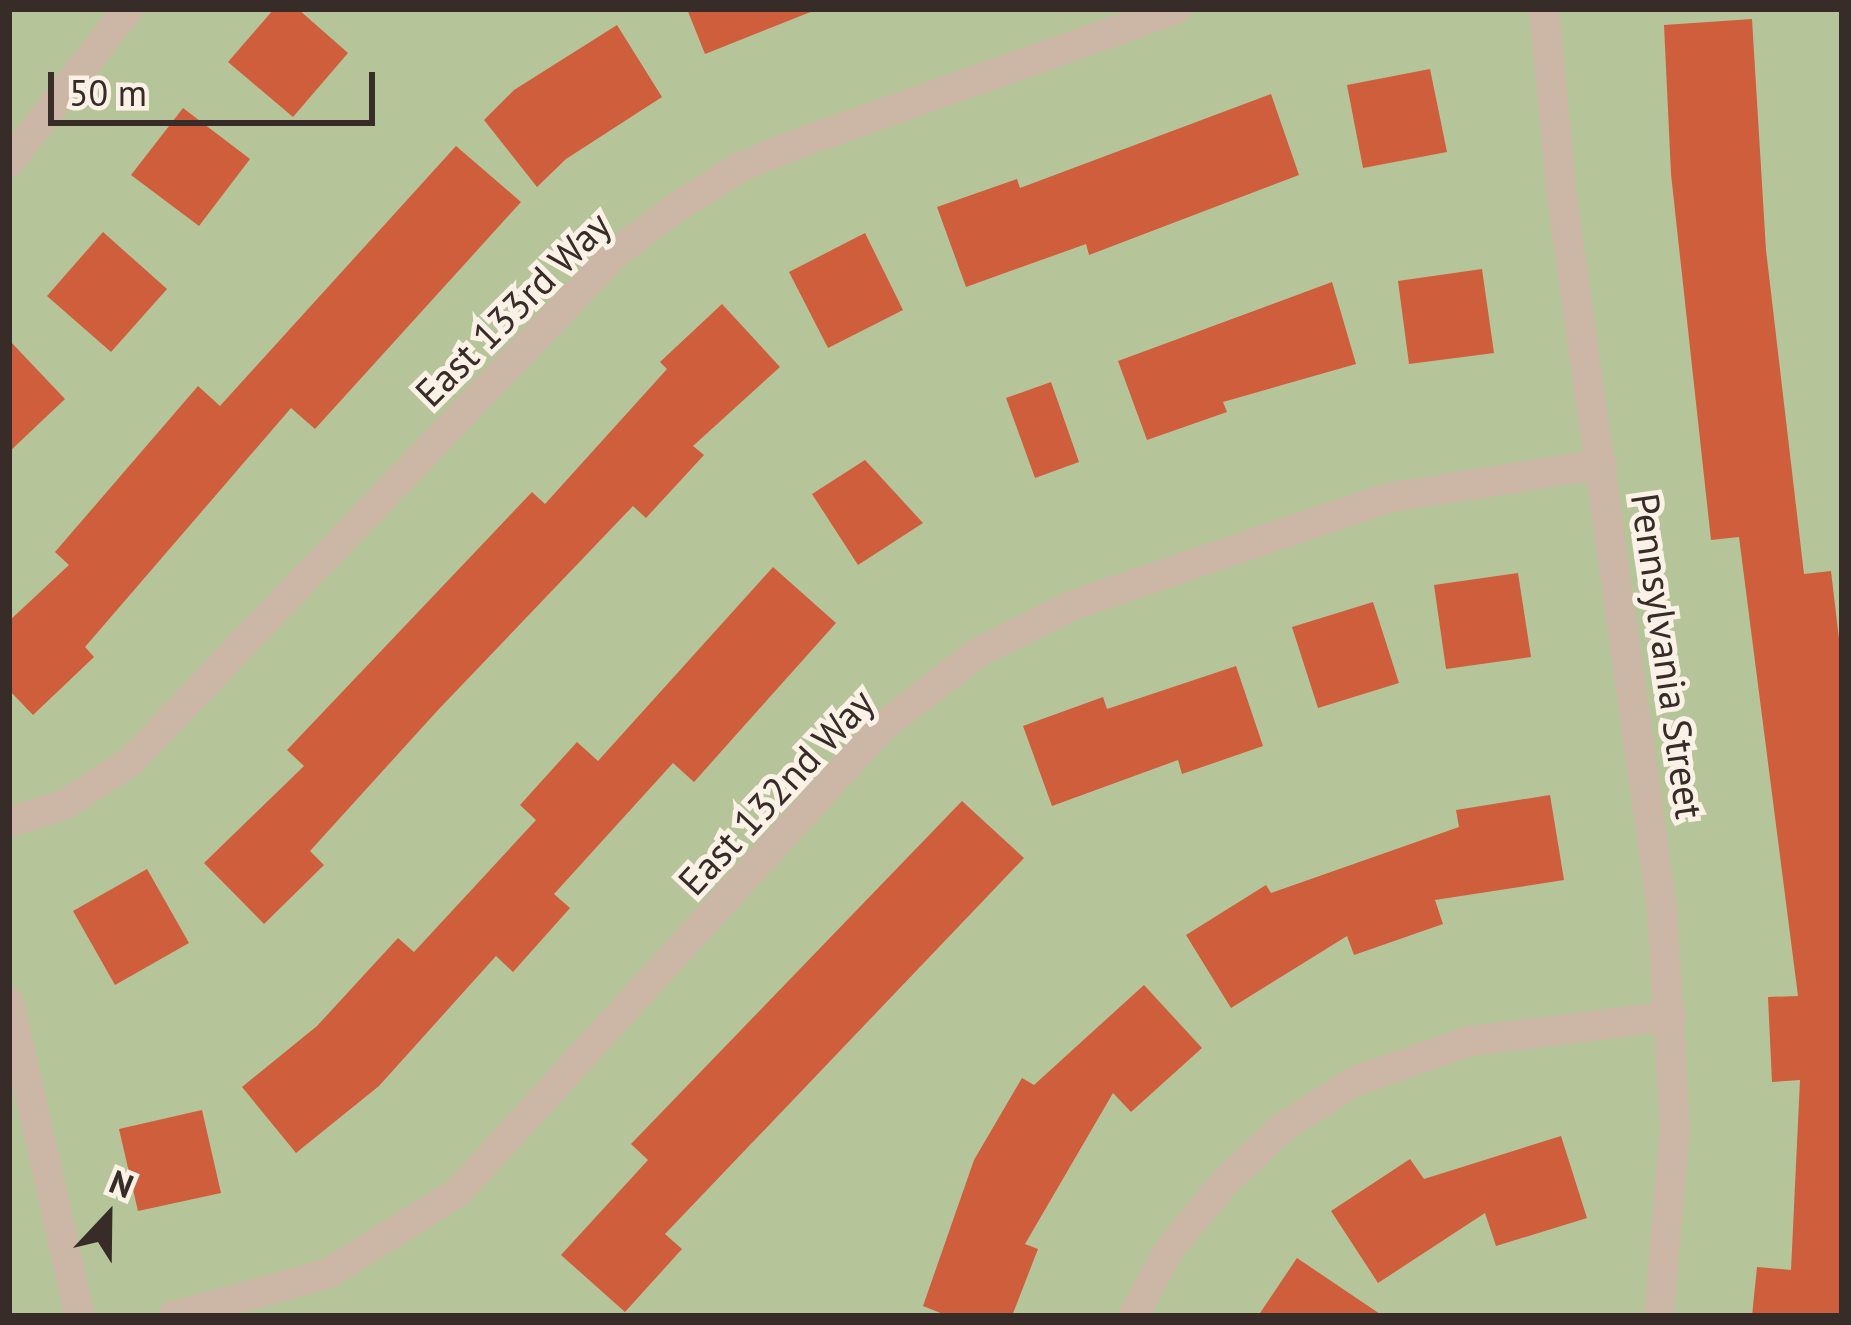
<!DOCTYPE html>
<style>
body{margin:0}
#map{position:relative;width:1851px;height:1325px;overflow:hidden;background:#f3e7da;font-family:"PT Sans",sans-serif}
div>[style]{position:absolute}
.green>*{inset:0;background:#b6c499}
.building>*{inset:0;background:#cf5e3c}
.minor>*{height:30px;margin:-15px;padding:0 15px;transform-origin:15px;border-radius:15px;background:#ccb6a5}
span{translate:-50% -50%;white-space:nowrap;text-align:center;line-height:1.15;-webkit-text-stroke:10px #fbf1e6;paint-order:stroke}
.street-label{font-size:39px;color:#372c27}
.frame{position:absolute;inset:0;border:12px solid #372c27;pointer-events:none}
.north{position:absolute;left:48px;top:1157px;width:120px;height:120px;-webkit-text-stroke:9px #fbf1e6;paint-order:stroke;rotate:22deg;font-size:33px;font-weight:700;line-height:48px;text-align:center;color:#372c27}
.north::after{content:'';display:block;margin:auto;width:42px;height:54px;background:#372c27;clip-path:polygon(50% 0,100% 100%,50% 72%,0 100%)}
.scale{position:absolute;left:48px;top:72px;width:327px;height:54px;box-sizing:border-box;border:6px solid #372c27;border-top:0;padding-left:15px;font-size:36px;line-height:42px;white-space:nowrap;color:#372c27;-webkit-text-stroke:9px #fbf1e6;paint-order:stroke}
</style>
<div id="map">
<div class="green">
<div style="clip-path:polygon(9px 9px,1842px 9px,1842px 1316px,9px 1316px)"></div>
</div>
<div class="building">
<div style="clip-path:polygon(274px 9px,298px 9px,348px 53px,293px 117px,228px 62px)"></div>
<div style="clip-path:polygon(687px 9px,812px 9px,813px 11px,705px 54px)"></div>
<div style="clip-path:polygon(1752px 19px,1766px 250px,1804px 574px,1831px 571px,1842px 664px,1842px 1316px,1752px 1316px,1757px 1267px,1791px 1270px,1800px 1080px,1772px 1082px,1768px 997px,1798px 996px,1739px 537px,1711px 540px,1671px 174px,1664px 25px)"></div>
<div style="clip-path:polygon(617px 25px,662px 97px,566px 159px,537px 187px,484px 120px,514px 90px)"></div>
<div style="clip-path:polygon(1430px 69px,1447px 152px,1363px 168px,1347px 85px)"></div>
<div style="clip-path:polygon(1271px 94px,1299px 175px,1089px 255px,1086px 244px,966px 287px,937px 207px,1017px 179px,1020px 188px)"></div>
<div style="clip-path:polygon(183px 108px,250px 159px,199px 226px,131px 175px)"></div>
<div style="clip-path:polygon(456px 146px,521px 202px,315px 429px,291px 408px,85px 647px,94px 657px,33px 715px,9px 690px,9px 621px,69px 565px,55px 552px,198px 386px,220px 406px)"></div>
<div style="clip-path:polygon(103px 232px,167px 289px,111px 352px,47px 296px)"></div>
<div style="clip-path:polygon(865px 233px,903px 310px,828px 348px,789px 272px)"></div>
<div style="clip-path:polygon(1482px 269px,1494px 353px,1409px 364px,1398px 281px)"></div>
<div style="clip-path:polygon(1332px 282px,1356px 364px,1223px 402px,1227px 412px,1147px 440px,1118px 361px)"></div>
<div style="clip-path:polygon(722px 304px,780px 367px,693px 446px,704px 455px,646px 518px,633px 506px,438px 710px,310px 851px,324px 865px,264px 924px,204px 863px,304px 766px,287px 750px,532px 492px,545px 504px,667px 369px,660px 362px)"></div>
<div style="clip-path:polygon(9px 340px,65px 399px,9px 452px)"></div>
<div style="clip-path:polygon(1051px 382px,1079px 462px,1035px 478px,1006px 398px)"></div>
<div style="clip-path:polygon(865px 460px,923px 523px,858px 565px,812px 494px)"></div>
<div style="clip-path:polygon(773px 567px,836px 623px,694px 782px,673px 763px,554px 894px,570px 908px,513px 972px,496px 956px,379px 1086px,296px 1153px,242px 1087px,317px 1026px,398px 938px,414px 952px,536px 820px,520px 805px,577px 742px,598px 761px)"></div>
<div style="clip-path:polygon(1518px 573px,1531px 657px,1446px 669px,1434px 585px)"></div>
<div style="clip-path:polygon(1373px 602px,1399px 683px,1318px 708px,1292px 627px)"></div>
<div style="clip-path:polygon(1236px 666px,1263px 746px,1182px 774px,1178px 760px,1052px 806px,1023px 726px,1103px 697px,1107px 709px)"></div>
<div style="clip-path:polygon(1550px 795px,1564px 880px,1435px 900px,1443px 924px,1354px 955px,1347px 936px,1231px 1008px,1186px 935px,1266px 885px,1271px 893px,1459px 827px,1456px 810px)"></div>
<div style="clip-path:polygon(962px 801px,1024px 858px,665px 1234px,682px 1249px,625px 1312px,561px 1255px,648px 1160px,631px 1144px)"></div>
<div style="clip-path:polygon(147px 869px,189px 943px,115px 985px,73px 911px)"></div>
<div style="clip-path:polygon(1144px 985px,1202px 1048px,1131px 1112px,1113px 1093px,1025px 1244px,1038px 1249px,1012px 1316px,948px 1316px,923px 1306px,974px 1160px,1022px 1078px,1034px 1085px)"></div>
<div style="clip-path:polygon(202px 1110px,221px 1193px,138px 1211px,119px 1129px)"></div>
<div style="clip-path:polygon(1561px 1136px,1587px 1218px,1496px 1246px,1485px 1213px,1378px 1283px,1331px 1211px,1410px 1159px,1424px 1179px)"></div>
<div style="clip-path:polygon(1297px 1258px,1383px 1316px,1258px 1316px)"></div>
</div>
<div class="minor">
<div style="left:1544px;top:9px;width:189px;rotate:84.5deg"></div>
<div style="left:1562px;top:197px;width:719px;rotate:82.01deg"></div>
<div style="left:1662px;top:909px;width:216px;rotate:86.6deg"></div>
<div style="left:1675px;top:1125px;width:192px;rotate:94.8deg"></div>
<div style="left:9px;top:162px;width:194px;rotate:-52.1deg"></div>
<div style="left:9px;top:822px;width:58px;rotate:-17.2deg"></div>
<div style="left:64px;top:805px;width:79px;rotate:-33.1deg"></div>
<div style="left:130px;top:762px;width:704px;rotate:-46.32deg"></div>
<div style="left:616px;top:253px;width:76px;rotate:-37deg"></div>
<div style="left:677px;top:207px;width:75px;rotate:-32.4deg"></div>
<div style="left:740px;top:167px;width:65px;rotate:-21.8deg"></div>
<div style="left:800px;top:143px;width:400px;rotate:-19.6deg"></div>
<div style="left:9px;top:1002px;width:322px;rotate:77.3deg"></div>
<div style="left:173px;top:1316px;width:160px;rotate:-15.3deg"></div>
<div style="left:327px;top:1274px;width:155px;rotate:-32deg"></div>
<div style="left:458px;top:1192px;width:631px;rotate:-47.63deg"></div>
<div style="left:883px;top:726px;width:121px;rotate:-37.6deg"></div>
<div style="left:979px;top:652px;width:105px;rotate:-26.6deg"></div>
<div style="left:1073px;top:605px;width:332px;rotate:-18.8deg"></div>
<div style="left:1387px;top:498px;width:218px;rotate:-9deg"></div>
<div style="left:1133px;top:1316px;width:79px;rotate:-61.2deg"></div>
<div style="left:1171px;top:1247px;width:83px;rotate:-50.4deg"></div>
<div style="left:1224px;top:1183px;width:80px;rotate:-43.5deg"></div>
<div style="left:1282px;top:1128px;width:85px;rotate:-32.9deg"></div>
<div style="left:1353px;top:1082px;width:124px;rotate:-19.3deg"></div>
<div style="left:1470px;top:1041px;width:203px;rotate:-7.1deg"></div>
</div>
<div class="street-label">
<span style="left:513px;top:309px;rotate:-45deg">East 133rd Way</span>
<span style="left:1667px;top:656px;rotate:82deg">Pennsylvania Street</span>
<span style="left:776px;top:792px;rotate:-47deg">East 132nd Way</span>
</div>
<div class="frame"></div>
<div class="north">N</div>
<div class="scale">50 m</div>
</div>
